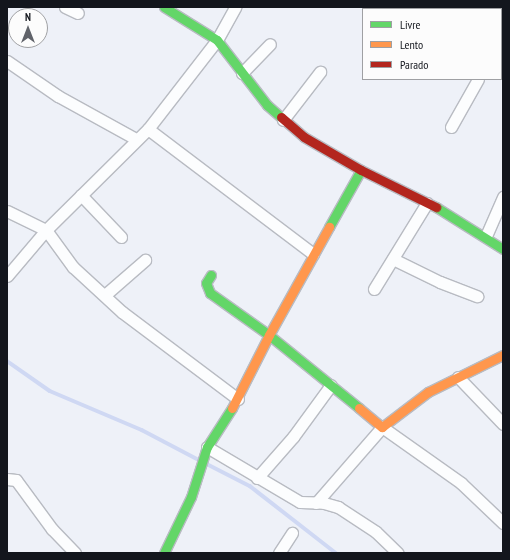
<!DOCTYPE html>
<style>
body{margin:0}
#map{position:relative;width:510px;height:560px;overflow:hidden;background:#eef1f8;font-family:"PT Sans Narrow",sans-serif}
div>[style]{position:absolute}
.stream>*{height:3.5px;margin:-1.75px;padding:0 1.75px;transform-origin:1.75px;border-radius:1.75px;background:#cfd8f3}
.roads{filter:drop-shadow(1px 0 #b8bbc2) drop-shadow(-1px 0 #b8bbc2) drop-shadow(0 1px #b8bbc2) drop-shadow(0 -1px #b8bbc2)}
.street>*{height:11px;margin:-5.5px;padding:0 5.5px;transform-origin:5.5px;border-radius:5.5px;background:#fcfdfe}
.fast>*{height:9px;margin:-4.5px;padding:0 4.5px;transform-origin:4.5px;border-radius:4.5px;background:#63d668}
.slow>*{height:9px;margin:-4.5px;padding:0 4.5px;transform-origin:4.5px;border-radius:4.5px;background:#ff974d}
.jam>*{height:9px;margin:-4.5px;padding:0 4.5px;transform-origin:4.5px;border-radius:4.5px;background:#b3261e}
span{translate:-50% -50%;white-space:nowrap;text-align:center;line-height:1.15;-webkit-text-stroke:4px #fcfcfc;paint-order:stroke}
.frame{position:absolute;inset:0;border:8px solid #13161d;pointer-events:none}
.legend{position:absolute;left:362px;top:8px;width:140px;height:72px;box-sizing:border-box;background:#fcfcfc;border:1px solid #9fa0a3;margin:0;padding:5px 7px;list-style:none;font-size:12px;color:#13161d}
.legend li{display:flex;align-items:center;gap:8px;height:20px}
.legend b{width:20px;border:1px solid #9fa0a3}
.north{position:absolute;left:8px;top:8px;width:40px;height:40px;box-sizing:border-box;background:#fcfcfc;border:1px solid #9fa0a3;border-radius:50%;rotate:0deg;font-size:11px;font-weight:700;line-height:16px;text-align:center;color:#13161d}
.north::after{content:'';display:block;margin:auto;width:14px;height:18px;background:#60636a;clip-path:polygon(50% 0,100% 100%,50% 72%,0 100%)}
</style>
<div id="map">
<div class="stream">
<div style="left:7px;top:361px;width:52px;rotate:34.9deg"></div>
<div style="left:50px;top:391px;width:100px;rotate:23deg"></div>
<div style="left:142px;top:430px;width:64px;rotate:27.8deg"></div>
<div style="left:205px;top:463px;width:51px;rotate:27.1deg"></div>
<div style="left:250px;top:486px;width:109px;rotate:37.9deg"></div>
</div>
<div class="roads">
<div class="street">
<div style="left:65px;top:7px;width:14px;rotate:25deg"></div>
<div style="left:408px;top:7px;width:4px;rotate:27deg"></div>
<div style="left:501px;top:46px;width:2px;rotate:27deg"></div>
<div style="left:7px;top:61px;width:62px;rotate:34.5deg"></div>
<div style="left:58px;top:96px;width:89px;rotate:28.9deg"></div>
<div style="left:242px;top:73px;width:40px;rotate:-46deg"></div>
<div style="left:283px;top:120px;width:61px;rotate:-52.4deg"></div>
<div style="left:451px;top:127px;width:55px;rotate:-60.6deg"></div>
<div style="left:148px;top:129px;width:207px;rotate:37.1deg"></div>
<div style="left:81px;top:195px;width:58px;rotate:46.4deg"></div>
<div style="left:7px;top:211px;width:43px;rotate:26deg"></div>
<div style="left:46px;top:230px;width:46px;rotate:53.9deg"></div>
<div style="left:73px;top:267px;width:67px;rotate:42.6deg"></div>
<div style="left:122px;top:312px;width:145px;rotate:36.9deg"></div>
<div style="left:486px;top:236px;width:43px;rotate:-66.4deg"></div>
<div style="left:393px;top:259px;width:52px;rotate:26.1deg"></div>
<div style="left:440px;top:282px;width:40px;rotate:21deg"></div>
<div style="left:7px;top:276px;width:60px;rotate:-49.7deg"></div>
<div style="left:46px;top:230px;width:144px;rotate:-44.7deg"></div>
<div style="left:148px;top:129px;width:113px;rotate:-52.2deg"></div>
<div style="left:217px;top:40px;width:38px;rotate:-61deg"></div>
<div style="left:374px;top:289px;width:101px;rotate:-58.4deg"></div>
<div style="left:106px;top:294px;width:52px;rotate:-41.1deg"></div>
<div style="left:458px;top:377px;width:65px;rotate:46.2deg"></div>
<div style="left:207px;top:447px;width:108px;rotate:30.6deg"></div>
<div style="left:300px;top:502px;width:24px;rotate:2deg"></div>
<div style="left:324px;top:503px;width:15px;rotate:16deg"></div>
<div style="left:338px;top:507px;width:45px;rotate:33.3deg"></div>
<div style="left:376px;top:532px;width:30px;rotate:44deg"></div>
<div style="left:257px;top:478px;width:55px;rotate:-48.7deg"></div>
<div style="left:293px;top:437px;width:64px;rotate:-53.8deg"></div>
<div style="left:7px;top:479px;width:9px;rotate:6deg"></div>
<div style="left:16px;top:480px;width:61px;rotate:53.7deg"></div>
<div style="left:52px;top:529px;width:33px;rotate:46deg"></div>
<div style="left:316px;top:503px;width:101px;rotate:-49deg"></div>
<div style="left:382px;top:427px;width:97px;rotate:35.3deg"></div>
<div style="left:461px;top:483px;width:58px;rotate:43.6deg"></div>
<div style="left:279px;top:553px;width:24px;rotate:-57deg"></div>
</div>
<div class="fast">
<div style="left:164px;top:7px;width:62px;rotate:31.9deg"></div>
<div style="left:217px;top:40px;width:82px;rotate:52.4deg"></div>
<div style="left:267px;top:105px;width:18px;rotate:41deg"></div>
<div style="left:436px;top:207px;width:79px;rotate:32.1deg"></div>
<div style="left:329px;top:227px;width:65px;rotate:-60.7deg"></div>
<div style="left:211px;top:275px;width:9px;rotate:122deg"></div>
<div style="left:206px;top:283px;width:11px;rotate:68deg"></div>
<div style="left:210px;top:293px;width:72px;rotate:35.4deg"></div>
<div style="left:269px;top:335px;width:116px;rotate:39deg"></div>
<div style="left:164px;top:553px;width:62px;rotate:-64.3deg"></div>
<div style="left:191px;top:497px;width:52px;rotate:-72.3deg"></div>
<div style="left:207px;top:447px;width:46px;rotate:-57.3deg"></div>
</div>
<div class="slow">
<div style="left:232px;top:408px;width:82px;rotate:-63.1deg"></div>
<div style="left:269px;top:335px;width:124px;rotate:-60.9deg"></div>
<div style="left:359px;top:408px;width:30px;rotate:40deg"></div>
<div style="left:382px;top:427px;width:58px;rotate:-37.3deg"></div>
<div style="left:428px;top:392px;width:84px;rotate:-26.3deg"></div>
</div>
<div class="jam">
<div style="left:281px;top:117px;width:30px;rotate:41deg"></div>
<div style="left:304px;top:137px;width:66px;rotate:30.1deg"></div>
<div style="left:361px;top:170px;width:84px;rotate:26.3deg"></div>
</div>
</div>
<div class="frame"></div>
<ul class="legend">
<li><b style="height:5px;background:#63d668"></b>Livre</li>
<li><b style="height:5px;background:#ff974d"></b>Lento</li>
<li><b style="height:5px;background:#b3261e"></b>Parado</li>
</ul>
<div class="north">N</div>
</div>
